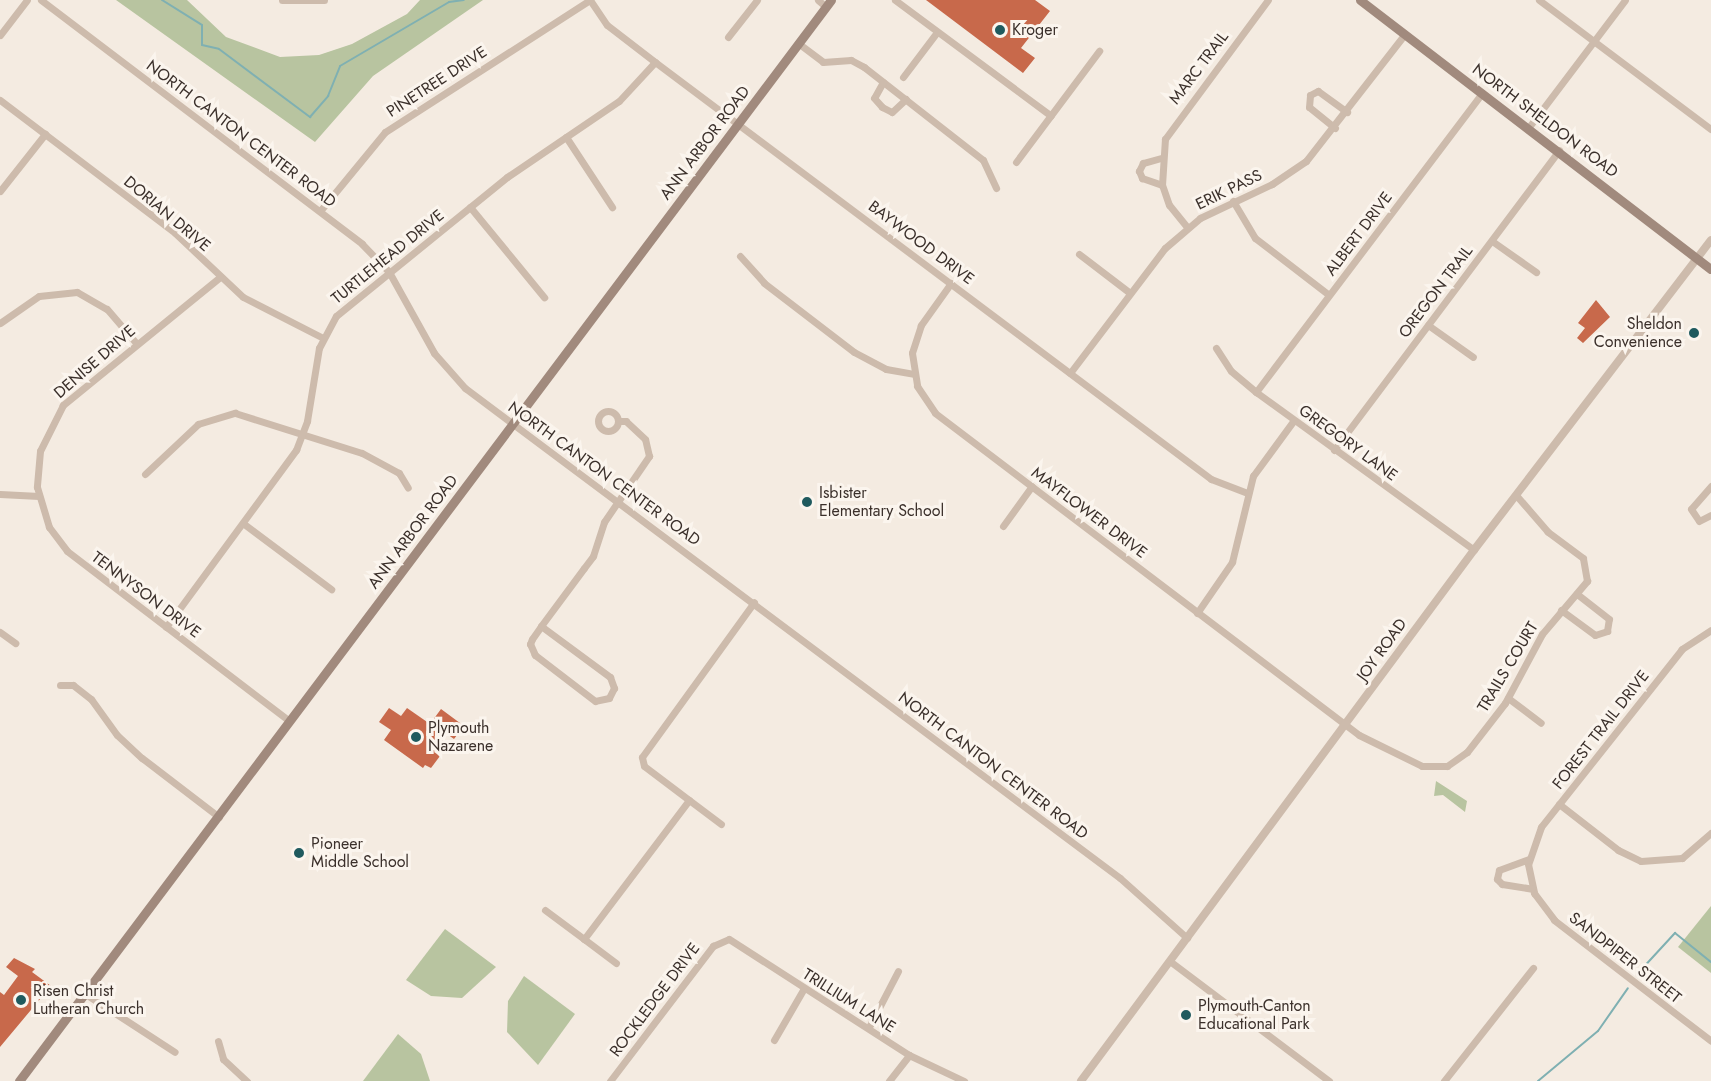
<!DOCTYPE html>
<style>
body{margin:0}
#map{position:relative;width:1711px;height:1081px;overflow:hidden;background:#f4ebe1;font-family:Jost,sans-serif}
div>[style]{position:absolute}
.green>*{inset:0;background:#b8c4a0}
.stream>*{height:2px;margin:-1px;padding:0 1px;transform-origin:1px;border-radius:1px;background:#7fb0b2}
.building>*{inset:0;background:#c8694b}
.minor>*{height:7px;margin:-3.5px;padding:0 3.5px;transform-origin:3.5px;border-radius:3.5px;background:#cdbbac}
.minor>.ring{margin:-3.5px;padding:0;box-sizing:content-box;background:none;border:7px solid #cdbbac;border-radius:50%}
.tertiary>*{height:8px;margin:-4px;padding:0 4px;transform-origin:4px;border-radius:4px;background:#cdbbac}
.secondary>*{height:9px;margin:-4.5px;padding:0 4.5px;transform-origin:4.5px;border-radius:4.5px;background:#a18a7d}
.dots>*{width:16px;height:16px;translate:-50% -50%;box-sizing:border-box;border:3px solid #fbf5ee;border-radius:50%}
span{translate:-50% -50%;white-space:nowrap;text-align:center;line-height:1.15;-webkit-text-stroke:6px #fbf5ee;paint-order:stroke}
.poi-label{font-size:16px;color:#3b302b}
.left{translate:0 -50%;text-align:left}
.right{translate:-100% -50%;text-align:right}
.street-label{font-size:16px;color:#3b302b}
</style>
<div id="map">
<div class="green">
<div style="clip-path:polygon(116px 0,187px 0,226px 37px,280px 57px,319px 55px,352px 44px,407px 14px,420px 0,483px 0,373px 76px,315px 142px)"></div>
<div style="clip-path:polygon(1436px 781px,1467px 801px,1465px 812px,1443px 795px,1434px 796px)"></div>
<div style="clip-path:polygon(1711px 906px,1711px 973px,1678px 947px)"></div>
<div style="clip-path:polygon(445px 929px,496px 967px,462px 998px,431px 996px,406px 980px)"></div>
<div style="clip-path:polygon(524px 976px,575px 1014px,538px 1065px,507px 1032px,508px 1001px)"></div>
<div style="clip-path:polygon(398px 1034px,421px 1054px,430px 1081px,363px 1081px)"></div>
</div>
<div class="stream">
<div style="left:162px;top:0;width:47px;rotate:32deg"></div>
<div style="left:202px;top:25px;width:20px;rotate:90deg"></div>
<div style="left:202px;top:45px;width:17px;rotate:13deg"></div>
<div style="left:219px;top:49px;width:114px;rotate:36.8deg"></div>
<div style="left:310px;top:117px;width:28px;rotate:-49deg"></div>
<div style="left:328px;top:96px;width:32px;rotate:-68deg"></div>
<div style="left:340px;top:66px;width:126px;rotate:-30.4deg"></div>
<div style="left:449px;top:2px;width:15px;rotate:-8deg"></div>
<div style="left:1640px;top:971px;width:52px;rotate:-47.4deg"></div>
<div style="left:1675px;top:933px;width:46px;rotate:38.9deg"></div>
<div style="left:1538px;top:1081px;width:78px;rotate:-39.8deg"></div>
<div style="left:1598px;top:1031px;width:52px;rotate:-55.1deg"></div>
</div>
<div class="building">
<div style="clip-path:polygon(926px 0,1035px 0,1050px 11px,1021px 48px,1035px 58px,1023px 73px)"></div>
<div style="clip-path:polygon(1596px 300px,1610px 317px,1583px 343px,1577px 338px,1585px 328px,1578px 323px)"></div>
<div style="clip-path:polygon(389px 708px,401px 716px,407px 708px,430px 724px,441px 709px,464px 726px,454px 739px,447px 734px,434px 752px,440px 756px,431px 768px,425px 765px,423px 768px,384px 740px,391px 730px,379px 722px)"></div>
<div style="clip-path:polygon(14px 958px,35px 969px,32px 972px,51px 986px,0 1047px,0 992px,4px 995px,18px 976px,6px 967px)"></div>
</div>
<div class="minor">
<div style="left:41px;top:0;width:403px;rotate:37.2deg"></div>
<div style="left:362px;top:244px;width:39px;rotate:46deg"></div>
<div style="left:389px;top:272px;width:93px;rotate:60.9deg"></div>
<div style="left:434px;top:353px;width:47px;rotate:48.5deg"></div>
<div style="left:465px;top:388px;width:818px;rotate:36.8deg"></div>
<div style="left:1120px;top:878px;width:90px;rotate:41.8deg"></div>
<div style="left:282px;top:0;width:42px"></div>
<div style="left:590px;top:0;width:30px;rotate:56deg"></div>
<div style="left:607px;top:25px;width:61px;rotate:37.6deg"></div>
<div style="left:655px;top:62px;width:695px;rotate:36.87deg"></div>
<div style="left:1211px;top:479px;width:39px;rotate:21deg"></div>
<div style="left:818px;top:0;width:11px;rotate:41deg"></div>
<div style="left:895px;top:0;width:194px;rotate:36.6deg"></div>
<div style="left:1539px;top:0;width:215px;rotate:36.9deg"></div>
<div style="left:0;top:35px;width:44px;rotate:-52.4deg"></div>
<div style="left:728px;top:37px;width:47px;rotate:-51.9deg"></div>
<div style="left:798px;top:43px;width:31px;rotate:37deg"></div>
<div style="left:823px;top:62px;width:28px;rotate:-4deg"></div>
<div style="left:851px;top:60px;width:15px;rotate:28deg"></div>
<div style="left:864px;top:67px;width:151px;rotate:38deg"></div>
<div style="left:983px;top:160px;width:31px;rotate:65deg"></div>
<div style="left:903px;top:77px;width:56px;rotate:-52.9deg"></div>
<div style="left:883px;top:82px;width:18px;rotate:119deg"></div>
<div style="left:874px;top:98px;width:12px;rotate:48deg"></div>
<div style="left:882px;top:107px;width:11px;rotate:27deg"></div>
<div style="left:892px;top:112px;width:19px;rotate:-43deg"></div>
<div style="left:0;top:100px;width:220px;rotate:37.2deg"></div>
<div style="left:175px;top:233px;width:93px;rotate:43.3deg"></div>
<div style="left:243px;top:297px;width:90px;rotate:27.1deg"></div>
<div style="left:1529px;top:127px;width:159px;rotate:-52.9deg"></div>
<div style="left:1335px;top:128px;width:33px;rotate:-141deg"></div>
<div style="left:1309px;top:107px;width:12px;rotate:-85deg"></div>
<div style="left:1310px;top:95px;width:9px;rotate:-27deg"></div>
<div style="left:1318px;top:91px;width:36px;rotate:36deg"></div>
<div style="left:566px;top:137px;width:84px;rotate:56.7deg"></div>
<div style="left:1161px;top:158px;width:19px;rotate:164deg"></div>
<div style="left:1143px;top:163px;width:9px;rotate:117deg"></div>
<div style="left:1139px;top:171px;width:8px;rotate:67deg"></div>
<div style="left:1142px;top:178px;width:21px;rotate:19deg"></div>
<div style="left:1016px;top:162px;width:139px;rotate:-53.2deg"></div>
<div style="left:0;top:191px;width:73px;rotate:-51.7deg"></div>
<div style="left:1233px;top:201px;width:43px;rotate:59.3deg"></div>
<div style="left:1255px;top:238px;width:93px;rotate:37.6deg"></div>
<div style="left:470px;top:207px;width:117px;rotate:50.6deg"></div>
<div style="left:320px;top:211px;width:102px;rotate:-50.6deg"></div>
<div style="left:385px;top:132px;width:244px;rotate:-32.8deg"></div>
<div style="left:1187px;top:227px;width:28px;rotate:-129deg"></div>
<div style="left:1169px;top:205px;width:21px;rotate:-109deg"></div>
<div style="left:1162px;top:185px;width:46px;rotate:-86.3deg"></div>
<div style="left:1165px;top:139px;width:173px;rotate:-53.5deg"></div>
<div style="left:1492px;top:241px;width:54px;rotate:35.2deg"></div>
<div style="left:1079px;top:254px;width:64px;rotate:37.4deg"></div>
<div style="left:740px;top:256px;width:36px;rotate:48deg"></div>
<div style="left:764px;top:283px;width:113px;rotate:37.5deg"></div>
<div style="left:854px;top:352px;width:36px;rotate:28deg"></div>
<div style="left:886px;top:369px;width:28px;rotate:10deg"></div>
<div style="left:220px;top:277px;width:203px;rotate:140.8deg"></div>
<div style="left:63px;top:405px;width:51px;rotate:116.6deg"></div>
<div style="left:40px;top:451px;width:36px;rotate:95deg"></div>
<div style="left:37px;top:487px;width:42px;rotate:73.3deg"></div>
<div style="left:49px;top:527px;width:30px;rotate:53deg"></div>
<div style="left:67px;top:551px;width:280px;rotate:37.4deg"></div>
<div style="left:951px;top:283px;width:52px;rotate:125.5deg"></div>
<div style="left:921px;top:325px;width:29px;rotate:108deg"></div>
<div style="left:912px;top:353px;width:33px;rotate:81deg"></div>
<div style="left:917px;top:386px;width:32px;rotate:56deg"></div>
<div style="left:935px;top:413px;width:532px;rotate:37.21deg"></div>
<div style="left:1359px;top:735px;width:70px;rotate:26.2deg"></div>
<div style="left:1422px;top:766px;width:25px"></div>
<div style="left:1447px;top:766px;width:24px;rotate:-35deg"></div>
<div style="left:1467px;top:752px;width:62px;rotate:-52.2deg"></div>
<div style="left:1505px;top:703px;width:78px;rotate:-61.8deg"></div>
<div style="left:1542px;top:634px;width:70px;rotate:-49.7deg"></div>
<div style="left:1587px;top:581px;width:23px;rotate:-100deg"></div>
<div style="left:1583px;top:558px;width:44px;rotate:-143.4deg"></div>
<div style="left:1548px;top:532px;width:49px;rotate:-130.9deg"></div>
<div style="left:0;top:323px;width:47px;rotate:-34.7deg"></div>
<div style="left:39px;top:296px;width:38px;rotate:-6deg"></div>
<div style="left:77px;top:292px;width:34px;rotate:30deg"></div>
<div style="left:107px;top:309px;width:46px;rotate:49.4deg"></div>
<div style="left:1428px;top:325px;width:55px;rotate:35.4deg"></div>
<div style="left:1216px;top:348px;width:27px;rotate:57deg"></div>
<div style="left:1231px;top:371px;width:33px;rotate:40deg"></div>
<div style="left:1256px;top:392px;width:269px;rotate:35.9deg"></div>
<div style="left:1070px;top:373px;width:157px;rotate:-52.8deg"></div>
<div style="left:1165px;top:248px;width:46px;rotate:-40.6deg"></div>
<div style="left:1200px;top:218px;width:80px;rotate:-25.3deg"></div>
<div style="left:1272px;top:184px;width:41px;rotate:-34.1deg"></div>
<div style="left:1306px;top:161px;width:160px;rotate:-52.1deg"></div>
<div style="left:1256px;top:392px;width:375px;rotate:-52.9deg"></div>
<div class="ring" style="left:598px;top:411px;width:13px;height:13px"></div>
<div style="left:1334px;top:450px;width:375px;rotate:-53.1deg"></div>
<div style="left:145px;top:474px;width:73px;rotate:-43.3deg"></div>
<div style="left:198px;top:424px;width:39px;rotate:-17deg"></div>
<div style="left:235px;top:413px;width:133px;rotate:17.5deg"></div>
<div style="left:362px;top:453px;width:42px;rotate:28.4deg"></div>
<div style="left:399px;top:473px;width:17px;rotate:59deg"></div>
<div style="left:1711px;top:486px;width:30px;rotate:131deg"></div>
<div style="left:1691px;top:509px;width:14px;rotate:56deg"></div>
<div style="left:1699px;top:521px;width:13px;rotate:-27deg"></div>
<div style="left:0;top:494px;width:39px;rotate:3deg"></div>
<div style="left:244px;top:524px;width:109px;rotate:36.8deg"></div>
<div style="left:1003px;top:526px;width:49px;rotate:-54.1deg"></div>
<div style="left:1561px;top:610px;width:42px;rotate:36.3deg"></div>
<div style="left:1595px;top:635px;width:13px;rotate:-18deg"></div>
<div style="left:1607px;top:631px;width:12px;rotate:-81deg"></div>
<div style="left:1609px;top:619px;width:41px;rotate:-142deg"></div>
<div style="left:1197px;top:613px;width:62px;rotate:-55.5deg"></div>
<div style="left:1232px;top:562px;width:89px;rotate:-76.3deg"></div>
<div style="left:1253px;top:476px;width:69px;rotate:-53.8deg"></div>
<div style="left:541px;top:626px;width:86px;rotate:36.5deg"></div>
<div style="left:610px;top:677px;width:12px;rotate:70deg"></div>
<div style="left:614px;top:688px;width:11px;rotate:117deg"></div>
<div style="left:609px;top:698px;width:14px;rotate:168deg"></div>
<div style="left:595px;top:701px;width:76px;rotate:-142.5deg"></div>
<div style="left:535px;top:655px;width:12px;rotate:-114deg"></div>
<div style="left:530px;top:644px;width:5px;rotate:-68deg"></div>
<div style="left:532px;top:639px;width:16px;rotate:-55deg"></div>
<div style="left:541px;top:626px;width:72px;rotate:-53.4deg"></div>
<div style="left:584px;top:568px;width:15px;rotate:-53deg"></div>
<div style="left:593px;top:556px;width:36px;rotate:-72deg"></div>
<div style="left:604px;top:522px;width:80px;rotate:-55.7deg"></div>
<div style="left:649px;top:456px;width:17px;rotate:-103deg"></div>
<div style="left:645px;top:439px;width:26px;rotate:-137deg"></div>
<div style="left:626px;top:421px;width:8px;rotate:180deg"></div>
<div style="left:166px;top:627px;width:220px;rotate:-53.7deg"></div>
<div style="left:296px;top:450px;width:31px;rotate:-69deg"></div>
<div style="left:307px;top:421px;width:74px;rotate:-80.7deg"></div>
<div style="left:319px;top:348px;width:36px;rotate:-62deg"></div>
<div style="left:336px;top:316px;width:220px;rotate:-39.1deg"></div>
<div style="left:507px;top:177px;width:135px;rotate:-34.2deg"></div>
<div style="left:619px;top:101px;width:53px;rotate:-47.3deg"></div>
<div style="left:1711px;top:630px;width:35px;rotate:147deg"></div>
<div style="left:1682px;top:649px;width:227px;rotate:128.4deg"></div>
<div style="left:1541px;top:827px;width:39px;rotate:109deg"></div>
<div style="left:1528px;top:864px;width:30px;rotate:78deg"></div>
<div style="left:1534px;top:893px;width:34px;rotate:53deg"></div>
<div style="left:1554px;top:920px;width:198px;rotate:37.6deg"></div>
<div style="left:0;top:632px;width:19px;rotate:36deg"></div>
<div style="left:60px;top:685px;width:13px"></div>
<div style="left:73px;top:685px;width:23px;rotate:38deg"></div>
<div style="left:91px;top:699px;width:44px;rotate:54.2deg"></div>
<div style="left:117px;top:735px;width:34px;rotate:43deg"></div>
<div style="left:142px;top:758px;width:97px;rotate:37.5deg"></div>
<div style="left:1508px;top:698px;width:41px;rotate:37.1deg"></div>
<div style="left:689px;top:800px;width:40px;rotate:37deg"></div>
<div style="left:1559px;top:804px;width:75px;rotate:37.9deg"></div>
<div style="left:1618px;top:850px;width:25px;rotate:26deg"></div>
<div style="left:1641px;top:861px;width:41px;rotate:-4.2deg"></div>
<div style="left:1682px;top:858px;width:38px;rotate:-41deg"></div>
<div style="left:1529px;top:859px;width:32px;rotate:160deg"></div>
<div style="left:1499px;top:870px;width:9px;rotate:103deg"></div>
<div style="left:1497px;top:879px;width:7px;rotate:45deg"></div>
<div style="left:1502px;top:884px;width:30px;rotate:9deg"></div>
<div style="left:545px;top:910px;width:49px;rotate:36.6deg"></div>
<div style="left:584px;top:939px;width:174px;rotate:-52.9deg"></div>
<div style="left:689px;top:800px;width:56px;rotate:-142.9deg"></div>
<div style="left:644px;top:766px;width:9px;rotate:-103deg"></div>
<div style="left:642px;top:757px;width:191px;rotate:-54.1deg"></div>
<div style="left:584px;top:939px;width:40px;rotate:37deg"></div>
<div style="left:1171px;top:962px;width:198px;rotate:37deg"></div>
<div style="left:84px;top:993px;width:108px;rotate:33deg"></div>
<div style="left:869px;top:1027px;width:63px;rotate:-62.6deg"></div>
<div style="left:774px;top:1040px;width:58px;rotate:-59.9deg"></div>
<div style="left:218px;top:1041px;width:19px;rotate:74deg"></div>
<div style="left:223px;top:1059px;width:33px;rotate:43deg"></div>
<div style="left:610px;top:1081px;width:170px;rotate:-52.7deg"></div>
<div style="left:713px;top:946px;width:17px;rotate:-24deg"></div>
<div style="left:729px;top:939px;width:214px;rotate:32.8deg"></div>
<div style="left:909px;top:1055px;width:61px;rotate:25.3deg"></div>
<div style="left:889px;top:1081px;width:33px;rotate:-52deg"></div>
<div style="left:1444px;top:1081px;width:144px;rotate:-51.8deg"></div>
</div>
<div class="tertiary">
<div style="left:1081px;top:1081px;width:661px;rotate:-53.49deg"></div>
<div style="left:1474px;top:550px;width:390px;rotate:-52.6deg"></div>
</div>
<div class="secondary">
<div style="left:1360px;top:0;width:442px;rotate:37.5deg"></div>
<div style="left:19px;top:1081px;width:1352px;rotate:-53.09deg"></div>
</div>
<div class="dots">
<div style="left:1000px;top:30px;background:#1f5a5e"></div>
<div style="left:1694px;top:333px;background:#1f5a5e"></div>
<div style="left:807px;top:502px;background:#1f5a5e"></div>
<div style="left:416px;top:737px;background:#1f5a5e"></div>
<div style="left:299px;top:853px;background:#1f5a5e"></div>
<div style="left:21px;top:1000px;background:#1f5a5e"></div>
<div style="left:1186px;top:1015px;background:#1f5a5e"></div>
</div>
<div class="poi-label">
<span class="left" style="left:1012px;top:30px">Kroger</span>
<span class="right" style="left:1682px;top:333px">Sheldon<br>Convenience</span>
<span class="left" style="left:819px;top:502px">Isbister<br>Elementary School</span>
<span class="left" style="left:428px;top:737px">Plymouth<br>Nazarene</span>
<span class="left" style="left:311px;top:853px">Pioneer<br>Middle School</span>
<span class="left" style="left:33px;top:1000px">Risen Christ<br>Lutheran Church</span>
<span class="left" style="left:1198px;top:1015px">Plymouth-Canton<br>Educational Park</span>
</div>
<div class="street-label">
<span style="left:1199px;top:68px;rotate:-53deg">MARC TRAIL</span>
<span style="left:437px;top:82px;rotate:-33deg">PINETREE DRIVE</span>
<span style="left:1545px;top:121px;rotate:37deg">NORTH SHELDON ROAD</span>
<span style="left:241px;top:134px;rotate:37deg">NORTH CANTON CENTER ROAD</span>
<span style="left:705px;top:143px;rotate:-53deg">ANN ARBOR ROAD</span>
<span style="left:1229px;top:190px;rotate:-26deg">ERIK PASS</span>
<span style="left:167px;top:214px;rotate:40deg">DORIAN DRIVE</span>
<span style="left:1359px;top:234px;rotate:-53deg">ALBERT DRIVE</span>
<span style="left:921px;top:243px;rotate:37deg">BAYWOOD DRIVE</span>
<span style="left:388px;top:257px;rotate:-39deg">TURTLEHEAD DRIVE</span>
<span style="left:1436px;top:292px;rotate:-53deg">OREGON TRAIL</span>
<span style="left:95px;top:362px;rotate:-41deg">DENISE DRIVE</span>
<span style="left:1348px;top:443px;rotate:36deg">GREGORY LANE</span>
<span style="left:604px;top:474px;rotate:36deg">NORTH CANTON CENTER ROAD</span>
<span style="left:1089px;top:513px;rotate:37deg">MAYFLOWER DRIVE</span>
<span style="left:413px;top:532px;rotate:-53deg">ANN ARBOR ROAD</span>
<span style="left:146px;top:595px;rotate:37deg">TENNYSON DRIVE</span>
<span style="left:1382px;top:650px;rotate:-54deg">JOY ROAD</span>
<span style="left:1508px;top:667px;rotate:-59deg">TRAILS COURT</span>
<span style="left:1601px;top:730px;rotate:-52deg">FOREST TRAIL DRIVE</span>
<span style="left:993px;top:766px;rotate:37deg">NORTH CANTON CENTER ROAD</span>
<span style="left:1625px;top:958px;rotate:38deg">SANDPIPER STREET</span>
<span style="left:655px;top:1000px;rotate:-53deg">ROCKLEDGE DRIVE</span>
<span style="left:849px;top:1001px;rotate:32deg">TRILLIUM LANE</span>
</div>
</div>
